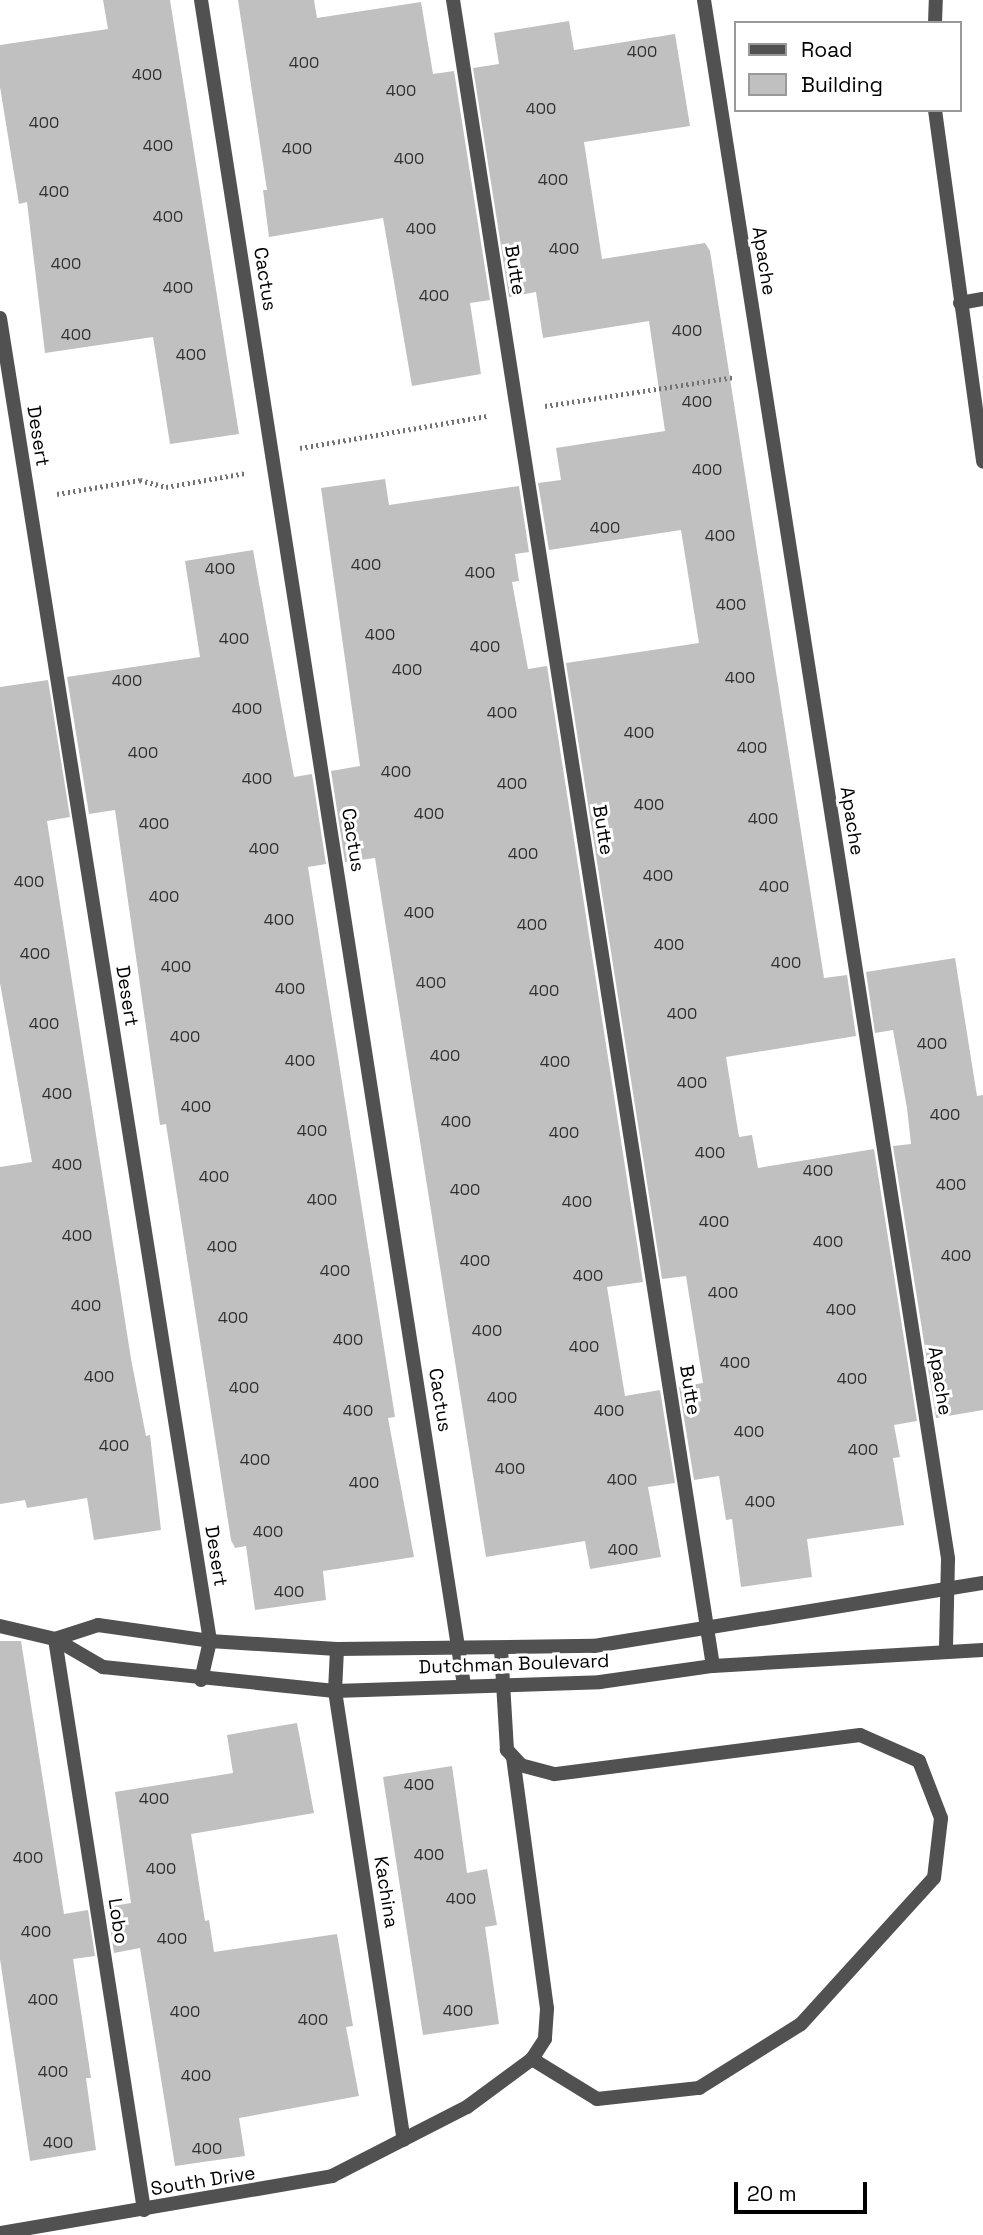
<!DOCTYPE html>
<style>
body{margin:0}
#map{position:relative;width:983px;height:2235px;overflow:hidden;background:#fff;font-family:"Space Grotesk",sans-serif}
div>[style]{position:absolute}
.building>*{inset:0;background:#c0c0c0}
.path>*{height:4.5px;margin-top:-2.25px;transform-origin:0;background:repeating-linear-gradient(90deg,#737373 0 2px,transparent 0 5.5px)}
.lane>*{height:14px;margin:-7px;padding:0 7px;transform-origin:7px;border-radius:7px;background:#515151}
.street>*{height:14px;margin:-7px;padding:0 7px;transform-origin:7px;border-radius:7px;background:#515151}
span{translate:-50% -50%;white-space:nowrap;text-align:center;line-height:1.15;-webkit-text-stroke:6px #fff;paint-order:stroke}
.number-label{font-size:16px;color:#303030}
.number-label span{-webkit-text-stroke-width:0}
.street-label{font-size:19px;color:#000}
.legend{position:absolute;left:734px;top:21px;width:228px;height:91px;box-sizing:border-box;background:#fff;border:2px solid #999;margin:0;padding:9px 12px;list-style:none;font-size:21px;color:#000}
.legend li{display:flex;align-items:center;gap:14px;height:35px}
.legend b{width:35px;border:2px solid #999}
.scale{position:absolute;left:734px;top:2182px;width:133px;height:32px;box-sizing:border-box;border:4px solid #000;border-top:0;padding-left:9px;font-size:21px;line-height:24px;white-space:nowrap;color:#000;-webkit-text-stroke:5px #fff;paint-order:stroke}
</style>
<div id="map">
<div class="building">
<div style="clip-path:polygon(103px 0,170px 0,239px 434px,170px 444px,153px 337px,45px 353px,27px 202px,19px 204px,0 87px,0 45px,108px 29px)"></div>
<div style="clip-path:polygon(238px 0,314px 0,317px 18px,421px 2px,433px 74px,454px 71px,490px 300px,470px 303px,481px 374px,412px 386px,383px 218px,269px 237px,263px 190px,267px 190px)"></div>
<div style="clip-path:polygon(569px 21px,574px 50px,675px 34px,690px 126px,584px 142px,602px 259px,705px 243px,710px 251px,824px 978px,847px 975px,856px 1036px,726px 1057px,739px 1137px,752px 1135px,758px 1168px,874px 1149px,917px 1421px,894px 1425px,900px 1457px,893px 1458px,904px 1525px,807px 1539px,812px 1577px,741px 1587px,732px 1519px,726px 1520px,719px 1476px,694px 1480px,679px 1387px,703px 1383px,686px 1276px,662px 1279px,566px 663px,699px 643px,681px 530px,549px 550px,538px 483px,561px 480px,556px 448px,665px 431px,649px 321px,543px 338px,536px 292px,509px 297px,473px 68px,499px 64px,494px 33px)"></div>
<div style="clip-path:polygon(385px 479px,389px 505px,519px 486px,529px 552px,515px 554px,519px 581px,512px 582px,528px 669px,547px 666px,643px 1282px,607px 1287px,625px 1396px,660px 1390px,675px 1483px,648px 1487px,661px 1557px,590px 1569px,585px 1541px,486px 1557px,375px 858px,345px 862px,331px 771px,360px 766px,321px 488px)"></div>
<div style="clip-path:polygon(253px 550px,294px 777px,312px 774px,326px 864px,308px 867px,395px 1417px,388px 1418px,414px 1557px,323px 1571px,326px 1600px,255px 1610px,246px 1546px,235px 1548px,231px 1540px,166px 1124px,160px 1125px,115px 810px,89px 814px,67px 677px,200px 657px,185px 561px)"></div>
<div style="clip-path:polygon(48px 680px,70px 817px,47px 821px,131px 1359px,146px 1436px,150px 1435px,161px 1530px,94px 1540px,87px 1498px,27px 1508px,25px 1500px,0 1504px,0 1167px,32px 1162px,0 983px,0 687px)"></div>
<div style="clip-path:polygon(955px 958px,977px 1096px,983px 1095px,983px 1410px,936px 1418px,893px 1146px,911px 1144px,907px 1108px,893px 1030px,875px 1033px,866px 972px)"></div>
<div style="clip-path:polygon(0 1641px,21px 1641px,64px 1914px,88px 1910px,95px 1956px,73px 1959px,91px 2078px,86px 2078px,96px 2150px,30px 2161px,0 1959px)"></div>
<div style="clip-path:polygon(297px 1723px,314px 1813px,191px 1834px,205px 1921px,209px 1920px,214px 1952px,337px 1934px,353px 2026px,346px 2027px,359px 2096px,239px 2118px,245px 2156px,175px 2166px,140px 1948px,114px 1953px,107px 1907px,131px 1903px,115px 1792px,233px 1773px,227px 1735px)"></div>
<div style="clip-path:polygon(452px 1766px,467px 1873px,487px 1869px,497px 1925px,485px 1927px,499px 2024px,423px 2035px,383px 1777px)"></div>
</div>
<div class="path">
<div style="left:545px;top:406px;width:191px;rotate:-8.7deg"></div>
<div style="left:300px;top:448px;width:191px;rotate:-9.7deg"></div>
<div style="left:57px;top:494px;width:84px;rotate:-9.6deg"></div>
<div style="left:140px;top:480px;width:27px;rotate:15deg"></div>
<div style="left:166px;top:487px;width:80px;rotate:-10deg"></div>
</div>
<div class="lane">
<div style="left:201px;top:0;width:1706px;rotate:81.13deg"></div>
<div style="left:453px;top:0;width:1686px;rotate:81.13deg"></div>
<div style="left:704px;top:0;width:1578px;rotate:81.1deg"></div>
<div style="left:948px;top:1559px;width:90px;rotate:91.3deg"></div>
<div style="left:960px;top:303px;width:23px;rotate:-10deg"></div>
<div style="left:0;top:318px;width:1340px;rotate:80.98deg"></div>
<div style="left:210px;top:1641px;width:40px;rotate:103deg"></div>
<div style="left:0;top:1626px;width:57px;rotate:13.3deg"></div>
<div style="left:55px;top:1639px;width:56px;rotate:30.3deg"></div>
<div style="left:103px;top:1667px;width:233px;rotate:5.9deg"></div>
<div style="left:335px;top:1691px;width:265px;rotate:-1.9deg"></div>
<div style="left:600px;top:1682px;width:114px;rotate:-8.1deg"></div>
<div style="left:713px;top:1666px;width:270px;rotate:-3.4deg"></div>
<div style="left:55px;top:1639px;width:45px;rotate:-18deg"></div>
<div style="left:98px;top:1625px;width:113px;rotate:8.1deg"></div>
<div style="left:210px;top:1641px;width:127px;rotate:3.6deg"></div>
<div style="left:337px;top:1649px;width:257px;rotate:-0.7deg"></div>
<div style="left:594px;top:1646px;width:394px;rotate:-9.2deg"></div>
<div style="left:55px;top:1639px;width:578px;rotate:81.14deg"></div>
<div style="left:337px;top:1649px;width:42px;rotate:92.7deg"></div>
<div style="left:335px;top:1691px;width:454px;rotate:81.3deg"></div>
<div style="left:513px;top:1757px;width:254px;rotate:82.3deg"></div>
<div style="left:547px;top:2009px;width:30px;rotate:94deg"></div>
<div style="left:545px;top:2039px;width:24px;rotate:123deg"></div>
<div style="left:0;top:2233px;width:337px;rotate:-9.7deg"></div>
<div style="left:332px;top:2176px;width:152px;rotate:-27.1deg"></div>
<div style="left:467px;top:2107px;width:81px;rotate:-36.4deg"></div>
<div style="left:532px;top:2059px;width:76px;rotate:31.6deg"></div>
<div style="left:597px;top:2099px;width:103px;rotate:-6.2deg"></div>
<div style="left:699px;top:2088px;width:120px;rotate:-32.1deg"></div>
<div style="left:801px;top:2024px;width:197px;rotate:-47.7deg"></div>
<div style="left:934px;top:1878px;width:60px;rotate:-83.3deg"></div>
<div style="left:941px;top:1818px;width:61px;rotate:-111.1deg"></div>
<div style="left:919px;top:1761px;width:64px;rotate:-156.2deg"></div>
<div style="left:860px;top:1735px;width:308px;rotate:172.7deg"></div>
<div style="left:554px;top:1774px;width:34px;rotate:-165deg"></div>
<div style="left:521px;top:1765px;width:21px;rotate:-133deg"></div>
<div style="left:507px;top:1750px;width:101px;rotate:-93.4deg"></div>
</div>
<div class="street">
<div style="left:935px;top:23px;width:23px;rotate:-88deg"></div>
<div style="left:935px;top:110px;width:355px;rotate:82.2deg"></div>
</div>
<div class="number-label">
<span style="left:642px;top:52px">400</span>
<span style="left:304px;top:63px">400</span>
<span style="left:147px;top:75px">400</span>
<span style="left:401px;top:91px">400</span>
<span style="left:541px;top:109px">400</span>
<span style="left:44px;top:123px">400</span>
<span style="left:158px;top:146px">400</span>
<span style="left:297px;top:149px">400</span>
<span style="left:409px;top:159px">400</span>
<span style="left:553px;top:180px">400</span>
<span style="left:54px;top:192px">400</span>
<span style="left:168px;top:217px">400</span>
<span style="left:421px;top:229px">400</span>
<span style="left:564px;top:249px">400</span>
<span style="left:66px;top:264px">400</span>
<span style="left:178px;top:288px">400</span>
<span style="left:434px;top:296px">400</span>
<span style="left:687px;top:331px">400</span>
<span style="left:76px;top:335px">400</span>
<span style="left:191px;top:355px">400</span>
<span style="left:697px;top:402px">400</span>
<span style="left:707px;top:470px">400</span>
<span style="left:605px;top:528px">400</span>
<span style="left:720px;top:536px">400</span>
<span style="left:366px;top:565px">400</span>
<span style="left:220px;top:569px">400</span>
<span style="left:480px;top:573px">400</span>
<span style="left:731px;top:605px">400</span>
<span style="left:380px;top:635px">400</span>
<span style="left:234px;top:639px">400</span>
<span style="left:485px;top:647px">400</span>
<span style="left:407px;top:670px">400</span>
<span style="left:740px;top:678px">400</span>
<span style="left:127px;top:681px">400</span>
<span style="left:247px;top:709px">400</span>
<span style="left:502px;top:713px">400</span>
<span style="left:639px;top:733px">400</span>
<span style="left:752px;top:748px">400</span>
<span style="left:143px;top:753px">400</span>
<span style="left:396px;top:772px">400</span>
<span style="left:257px;top:779px">400</span>
<span style="left:512px;top:784px">400</span>
<span style="left:649px;top:805px">400</span>
<span style="left:429px;top:814px">400</span>
<span style="left:763px;top:819px">400</span>
<span style="left:154px;top:824px">400</span>
<span style="left:264px;top:849px">400</span>
<span style="left:523px;top:854px">400</span>
<span style="left:658px;top:876px">400</span>
<span style="left:29px;top:882px">400</span>
<span style="left:774px;top:887px">400</span>
<span style="left:164px;top:897px">400</span>
<span style="left:419px;top:913px">400</span>
<span style="left:279px;top:920px">400</span>
<span style="left:532px;top:925px">400</span>
<span style="left:669px;top:945px">400</span>
<span style="left:35px;top:954px">400</span>
<span style="left:786px;top:963px">400</span>
<span style="left:176px;top:967px">400</span>
<span style="left:431px;top:983px">400</span>
<span style="left:290px;top:989px">400</span>
<span style="left:544px;top:991px">400</span>
<span style="left:682px;top:1014px">400</span>
<span style="left:44px;top:1024px">400</span>
<span style="left:185px;top:1037px">400</span>
<span style="left:932px;top:1044px">400</span>
<span style="left:445px;top:1056px">400</span>
<span style="left:300px;top:1061px">400</span>
<span style="left:555px;top:1062px">400</span>
<span style="left:692px;top:1083px">400</span>
<span style="left:57px;top:1094px">400</span>
<span style="left:196px;top:1107px">400</span>
<span style="left:945px;top:1115px">400</span>
<span style="left:456px;top:1122px">400</span>
<span style="left:312px;top:1131px">400</span>
<span style="left:564px;top:1133px">400</span>
<span style="left:710px;top:1153px">400</span>
<span style="left:67px;top:1165px">400</span>
<span style="left:818px;top:1171px">400</span>
<span style="left:214px;top:1177px">400</span>
<span style="left:951px;top:1185px">400</span>
<span style="left:465px;top:1190px">400</span>
<span style="left:322px;top:1200px">400</span>
<span style="left:577px;top:1202px">400</span>
<span style="left:714px;top:1222px">400</span>
<span style="left:77px;top:1236px">400</span>
<span style="left:828px;top:1242px">400</span>
<span style="left:222px;top:1247px">400</span>
<span style="left:956px;top:1256px">400</span>
<span style="left:475px;top:1261px">400</span>
<span style="left:335px;top:1271px">400</span>
<span style="left:588px;top:1276px">400</span>
<span style="left:723px;top:1293px">400</span>
<span style="left:86px;top:1306px">400</span>
<span style="left:841px;top:1310px">400</span>
<span style="left:233px;top:1318px">400</span>
<span style="left:487px;top:1331px">400</span>
<span style="left:348px;top:1340px">400</span>
<span style="left:584px;top:1347px">400</span>
<span style="left:735px;top:1363px">400</span>
<span style="left:99px;top:1377px">400</span>
<span style="left:852px;top:1379px">400</span>
<span style="left:244px;top:1388px">400</span>
<span style="left:502px;top:1398px">400</span>
<span style="left:358px;top:1411px">400</span>
<span style="left:609px;top:1411px">400</span>
<span style="left:749px;top:1432px">400</span>
<span style="left:114px;top:1446px">400</span>
<span style="left:863px;top:1450px">400</span>
<span style="left:255px;top:1460px">400</span>
<span style="left:510px;top:1469px">400</span>
<span style="left:622px;top:1480px">400</span>
<span style="left:364px;top:1483px">400</span>
<span style="left:760px;top:1502px">400</span>
<span style="left:268px;top:1532px">400</span>
<span style="left:623px;top:1550px">400</span>
<span style="left:289px;top:1592px">400</span>
<span style="left:419px;top:1785px">400</span>
<span style="left:154px;top:1799px">400</span>
<span style="left:429px;top:1855px">400</span>
<span style="left:28px;top:1858px">400</span>
<span style="left:161px;top:1869px">400</span>
<span style="left:461px;top:1899px">400</span>
<span style="left:36px;top:1932px">400</span>
<span style="left:172px;top:1939px">400</span>
<span style="left:43px;top:2000px">400</span>
<span style="left:458px;top:2011px">400</span>
<span style="left:185px;top:2012px">400</span>
<span style="left:313px;top:2020px">400</span>
<span style="left:53px;top:2072px">400</span>
<span style="left:196px;top:2076px">400</span>
<span style="left:58px;top:2143px">400</span>
<span style="left:207px;top:2149px">400</span>
</div>
<div class="street-label">
<span style="left:764px;top:261px;rotate:81deg">Apache</span>
<span style="left:515px;top:270px;rotate:81deg">Butte</span>
<span style="left:265px;top:279px;rotate:81deg">Cactus</span>
<span style="left:38px;top:436px;rotate:81deg">Desert</span>
<span style="left:852px;top:821px;rotate:81deg">Apache</span>
<span style="left:603px;top:830px;rotate:81deg">Butte</span>
<span style="left:353px;top:840px;rotate:81deg">Cactus</span>
<span style="left:127px;top:996px;rotate:81deg">Desert</span>
<span style="left:940px;top:1381px;rotate:81deg">Apache</span>
<span style="left:690px;top:1390px;rotate:81deg">Butte</span>
<span style="left:440px;top:1400px;rotate:81deg">Cactus</span>
<span style="left:216px;top:1556px;rotate:81deg">Desert</span>
<span style="left:514px;top:1664px;rotate:-2deg">Dutchman Boulevard</span>
<span style="left:386px;top:1892px;rotate:81deg">Kachina</span>
<span style="left:118px;top:1921px;rotate:81deg">Lobo</span>
<span style="left:203px;top:2181px;rotate:-9deg">South Drive</span>
</div>
<ul class="legend">
<li><b style="height:9px;background:#515151"></b>Road</li>
<li><b style="height:19px;background:#c0c0c0"></b>Building</li>
</ul>
<div class="scale">20 m</div>
</div>
